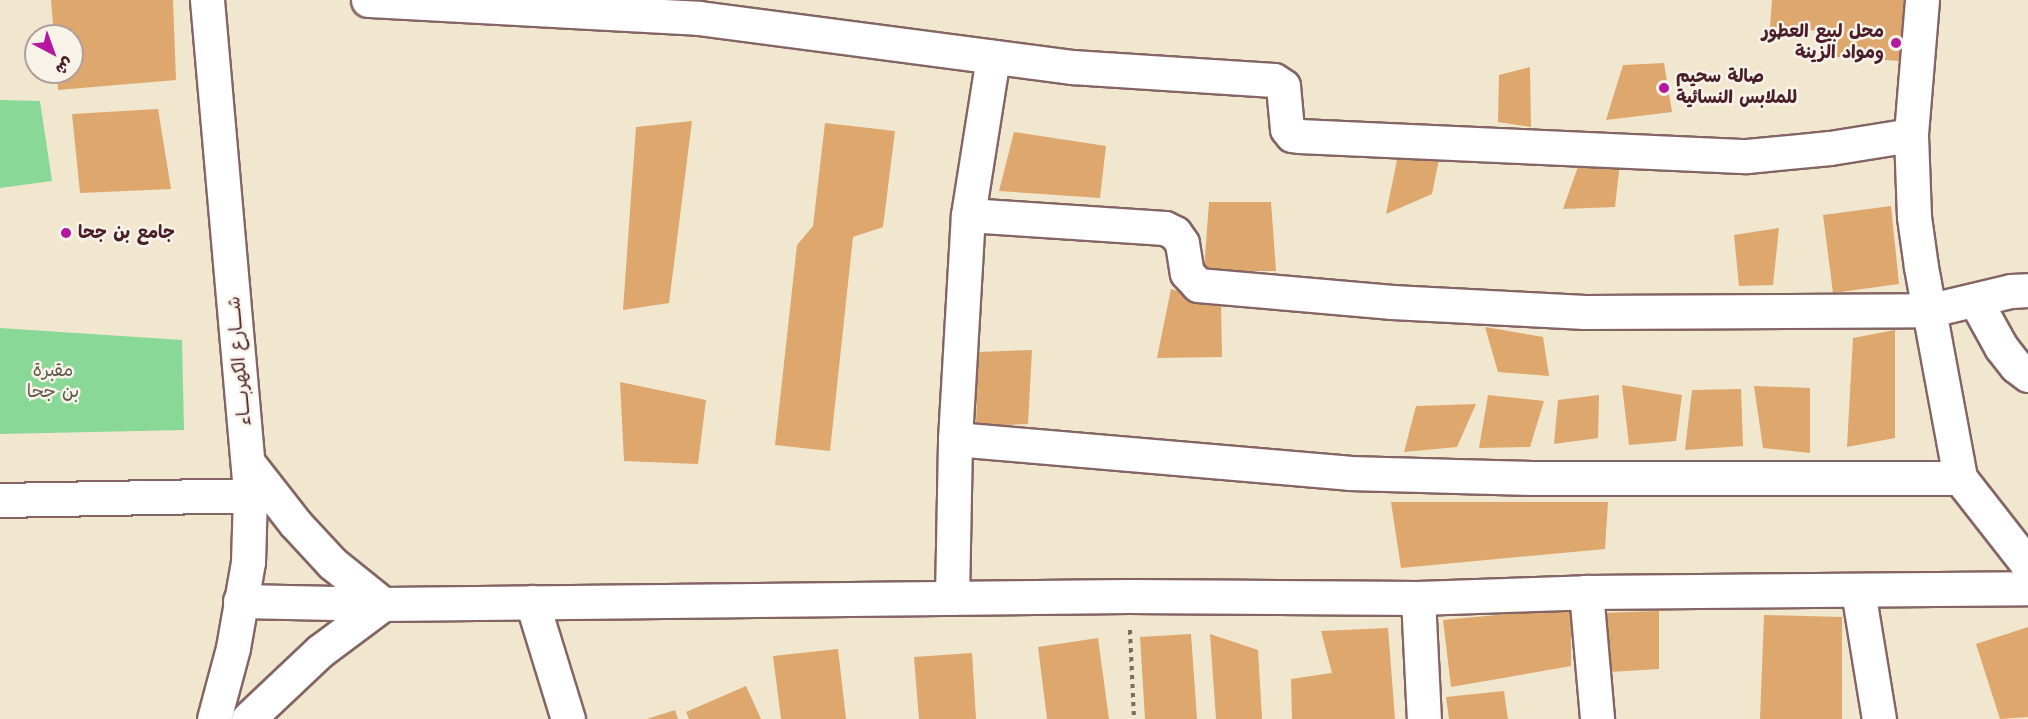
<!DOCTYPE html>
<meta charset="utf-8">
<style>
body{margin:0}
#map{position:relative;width:2028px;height:719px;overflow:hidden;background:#f1e7cf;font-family:"Comic Neue","Playpen Sans Arabic",sans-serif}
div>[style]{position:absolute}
.green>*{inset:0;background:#89d898}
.building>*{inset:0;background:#dea76d}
.path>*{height:4px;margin-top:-2px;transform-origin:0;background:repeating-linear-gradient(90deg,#846564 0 4.5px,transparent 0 9px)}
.roads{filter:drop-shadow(2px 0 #846564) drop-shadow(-2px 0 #846564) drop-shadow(0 2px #846564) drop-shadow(0 -2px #846564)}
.minor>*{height:33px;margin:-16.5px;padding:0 16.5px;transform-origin:16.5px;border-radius:16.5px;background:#fff}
.dots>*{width:16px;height:16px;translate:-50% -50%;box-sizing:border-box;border:3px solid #f7f3e8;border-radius:50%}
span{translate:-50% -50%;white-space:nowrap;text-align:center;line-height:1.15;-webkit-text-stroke:5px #f7f3e8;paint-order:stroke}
.poi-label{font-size:18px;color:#4a1f2b;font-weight:700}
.right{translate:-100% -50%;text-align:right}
.left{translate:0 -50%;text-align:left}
.street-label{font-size:18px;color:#4a1f2b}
.park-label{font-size:18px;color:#5d564c}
.north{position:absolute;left:24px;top:24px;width:60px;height:60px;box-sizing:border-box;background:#f7f3e8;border:2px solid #b29e9c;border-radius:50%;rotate:139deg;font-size:16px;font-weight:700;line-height:24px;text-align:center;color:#4a1f2b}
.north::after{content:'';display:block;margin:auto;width:21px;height:27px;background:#b5179e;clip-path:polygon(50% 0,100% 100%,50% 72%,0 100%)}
</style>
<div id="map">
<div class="green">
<div style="clip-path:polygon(0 100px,40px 101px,52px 181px,0 188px)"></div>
<div style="clip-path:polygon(0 328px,182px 340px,184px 430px,0 434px)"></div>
</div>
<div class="building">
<div style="clip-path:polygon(51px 0,173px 0,176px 80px,58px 90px,57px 72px,72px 72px,72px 36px,54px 36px)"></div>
<div style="clip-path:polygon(1772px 0,1904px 0,1900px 61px,1819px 56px,1821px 31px,1770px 27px)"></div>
<div style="clip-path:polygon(1664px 63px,1672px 112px,1606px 120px,1623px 65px)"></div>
<div style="clip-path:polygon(1530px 67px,1531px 127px,1498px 122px,1499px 75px)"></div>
<div style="clip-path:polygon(158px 109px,171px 189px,80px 193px,72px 114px)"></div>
<div style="clip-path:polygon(692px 121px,669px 303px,623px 310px,636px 127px)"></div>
<div style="clip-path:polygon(825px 123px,895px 131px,883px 227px,853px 237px,830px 451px,775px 445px,797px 245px,813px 226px)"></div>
<div style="clip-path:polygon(1014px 132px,1106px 146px,1100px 198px,999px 191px)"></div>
<div style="clip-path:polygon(1398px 155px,1439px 159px,1432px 194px,1386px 214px)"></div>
<div style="clip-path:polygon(1580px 161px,1620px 163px,1615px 207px,1563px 209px)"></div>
<div style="clip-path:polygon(1209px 202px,1271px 202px,1276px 271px,1204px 271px)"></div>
<div style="clip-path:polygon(1891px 206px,1899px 284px,1833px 293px,1823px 215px)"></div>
<div style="clip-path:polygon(1779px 228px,1773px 285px,1739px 286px,1734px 235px)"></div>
<div style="clip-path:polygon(1171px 289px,1221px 304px,1222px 357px,1157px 358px)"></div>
<div style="clip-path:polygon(1485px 327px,1543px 337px,1549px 376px,1498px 372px)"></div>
<div style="clip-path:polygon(1895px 330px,1895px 438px,1847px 447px,1853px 338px)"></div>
<div style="clip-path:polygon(1032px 350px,1028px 424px,976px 426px,978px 352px)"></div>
<div style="clip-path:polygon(620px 382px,706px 400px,698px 464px,624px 461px)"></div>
<div style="clip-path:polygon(1622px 385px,1682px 395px,1676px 441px,1629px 445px)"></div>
<div style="clip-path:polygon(1754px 386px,1810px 388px,1810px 453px,1763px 448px)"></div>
<div style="clip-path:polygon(1741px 389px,1743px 446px,1685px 450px,1692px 390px)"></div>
<div style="clip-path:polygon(1488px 395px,1544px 401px,1530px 447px,1479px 448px)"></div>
<div style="clip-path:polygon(1599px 395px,1598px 438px,1554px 444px,1558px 400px)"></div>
<div style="clip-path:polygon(1476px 404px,1457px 447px,1404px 452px,1416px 406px)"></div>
<div style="clip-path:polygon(1391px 502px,1608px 502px,1605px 549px,1401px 568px)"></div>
<div style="clip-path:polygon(1571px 608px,1571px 666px,1451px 687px,1443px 620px)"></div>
<div style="clip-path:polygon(1659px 611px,1659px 669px,1609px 672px,1601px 613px)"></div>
<div style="clip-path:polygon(1764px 615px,1842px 617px,1842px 719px,1760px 719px)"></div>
<div style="clip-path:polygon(2028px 627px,2028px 717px,2000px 719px,1976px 644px)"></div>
<div style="clip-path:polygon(1388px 628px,1395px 719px,1292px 719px,1291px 679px,1332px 673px,1321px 631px)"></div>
<div style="clip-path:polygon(1191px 634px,1197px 719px,1145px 719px,1140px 637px)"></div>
<div style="clip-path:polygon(1210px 634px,1258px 650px,1262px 719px,1216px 719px)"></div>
<div style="clip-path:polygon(1098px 638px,1109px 719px,1047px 719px,1038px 647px)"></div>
<div style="clip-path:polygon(838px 649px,846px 719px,781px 719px,773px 656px)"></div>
<div style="clip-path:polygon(972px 653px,976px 719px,919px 719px,914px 657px)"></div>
<div style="clip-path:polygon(746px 686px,761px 719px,689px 719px,686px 712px)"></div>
<div style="clip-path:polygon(1504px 691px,1508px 719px,1449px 719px,1446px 697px)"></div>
<div style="clip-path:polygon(675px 710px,678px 719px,647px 719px)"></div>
</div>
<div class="path">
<div style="left:1130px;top:630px;width:89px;rotate:87.4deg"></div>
</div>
<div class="roads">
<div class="minor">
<div style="left:207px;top:0;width:497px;rotate:85deg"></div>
<div style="left:250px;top:495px;width:67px;rotate:91.7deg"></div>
<div style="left:248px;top:562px;width:87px;rotate:99.9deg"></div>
<div style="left:233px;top:648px;width:73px;rotate:105deg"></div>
<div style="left:368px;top:0;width:331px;rotate:3.1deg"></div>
<div style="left:699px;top:18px;width:376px;rotate:7.5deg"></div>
<div style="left:1072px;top:67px;width:202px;rotate:3.7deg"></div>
<div style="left:1274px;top:80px;width:11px;rotate:34deg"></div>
<div style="left:1283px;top:86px;width:43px;rotate:84.7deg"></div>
<div style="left:1287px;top:129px;width:8px;rotate:50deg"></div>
<div style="left:1292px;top:135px;width:7px;rotate:8deg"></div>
<div style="left:1299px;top:136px;width:448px;rotate:2.6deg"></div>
<div style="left:1747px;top:156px;width:83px;rotate:-5.5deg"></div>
<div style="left:1830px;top:148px;width:82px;rotate:-9.1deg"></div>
<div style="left:1922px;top:0;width:135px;rotate:94.7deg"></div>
<div style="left:1911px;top:135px;width:82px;rotate:87.9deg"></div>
<div style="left:1914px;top:217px;width:50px;rotate:82deg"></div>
<div style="left:1921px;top:267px;width:215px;rotate:79.5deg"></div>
<div style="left:1960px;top:478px;width:110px;rotate:52deg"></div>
<div style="left:968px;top:215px;width:197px;rotate:3.8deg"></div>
<div style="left:1165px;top:228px;width:11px;rotate:27deg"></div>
<div style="left:1175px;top:233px;width:12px;rotate:55deg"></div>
<div style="left:1182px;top:243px;width:30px;rotate:81deg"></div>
<div style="left:1187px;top:273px;width:16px;rotate:47deg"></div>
<div style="left:1198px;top:285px;width:195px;rotate:5deg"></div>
<div style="left:1392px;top:302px;width:193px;rotate:3deg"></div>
<div style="left:1585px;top:312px;width:346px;rotate:-0.3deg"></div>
<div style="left:1931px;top:310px;width:82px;rotate:-13.4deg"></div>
<div style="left:2011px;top:291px;width:17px;rotate:-3deg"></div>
<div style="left:1975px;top:300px;width:54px;rotate:61deg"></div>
<div style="left:2001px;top:347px;width:24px;rotate:52deg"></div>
<div style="left:2016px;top:366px;width:15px;rotate:37deg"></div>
<div style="left:955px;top:439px;width:395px;rotate:4.9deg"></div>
<div style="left:1349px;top:473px;width:183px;rotate:1.6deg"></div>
<div style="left:1532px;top:478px;width:428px"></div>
<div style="left:0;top:500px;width:250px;rotate:-1.1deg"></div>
<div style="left:1858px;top:591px;width:130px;rotate:80.7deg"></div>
<div style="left:1586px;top:592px;width:127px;rotate:85deg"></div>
<div style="left:952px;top:598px;width:159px;rotate:-88.9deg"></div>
<div style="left:955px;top:439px;width:224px;rotate:-86.7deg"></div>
<div style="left:968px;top:215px;width:160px;rotate:-81deg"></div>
<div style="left:1418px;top:598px;width:121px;rotate:87.2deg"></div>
<div style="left:240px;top:601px;width:143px;rotate:1.2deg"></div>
<div style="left:383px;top:604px;width:745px;rotate:-0.62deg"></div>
<div style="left:1128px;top:596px;width:290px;rotate:0.4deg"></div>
<div style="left:1418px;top:598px;width:168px;rotate:-2deg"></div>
<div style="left:1586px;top:592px;width:442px;rotate:-0.5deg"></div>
<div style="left:532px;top:602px;width:122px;rotate:72.9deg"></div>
<div style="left:248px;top:719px;width:99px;rotate:-43.4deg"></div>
<div style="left:320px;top:651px;width:79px;rotate:-36.7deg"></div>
<div style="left:383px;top:604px;width:65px;rotate:-141.2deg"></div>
<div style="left:332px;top:563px;width:54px;rotate:-132.8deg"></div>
<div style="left:295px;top:523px;width:75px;rotate:-127.9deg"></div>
</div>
</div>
<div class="dots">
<div style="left:1896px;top:43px;background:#b5179e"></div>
<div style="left:1664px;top:88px;background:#b5179e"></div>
<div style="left:66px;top:233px;background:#b5179e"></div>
</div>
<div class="poi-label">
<span class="right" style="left:1884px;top:43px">محل لبيع العطور<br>ومواد الزينة</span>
<span class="left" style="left:1676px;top:88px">صالة سحيم<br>للملابس النسائية</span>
<span class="left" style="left:78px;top:233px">جامع بن جحا</span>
</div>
<div class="street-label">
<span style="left:240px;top:361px;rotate:-95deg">شــــارع الكهربــــاء</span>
</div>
<div class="park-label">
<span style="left:53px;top:382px">مقبرة<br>بن جحا</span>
</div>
<div class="north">ش</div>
</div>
